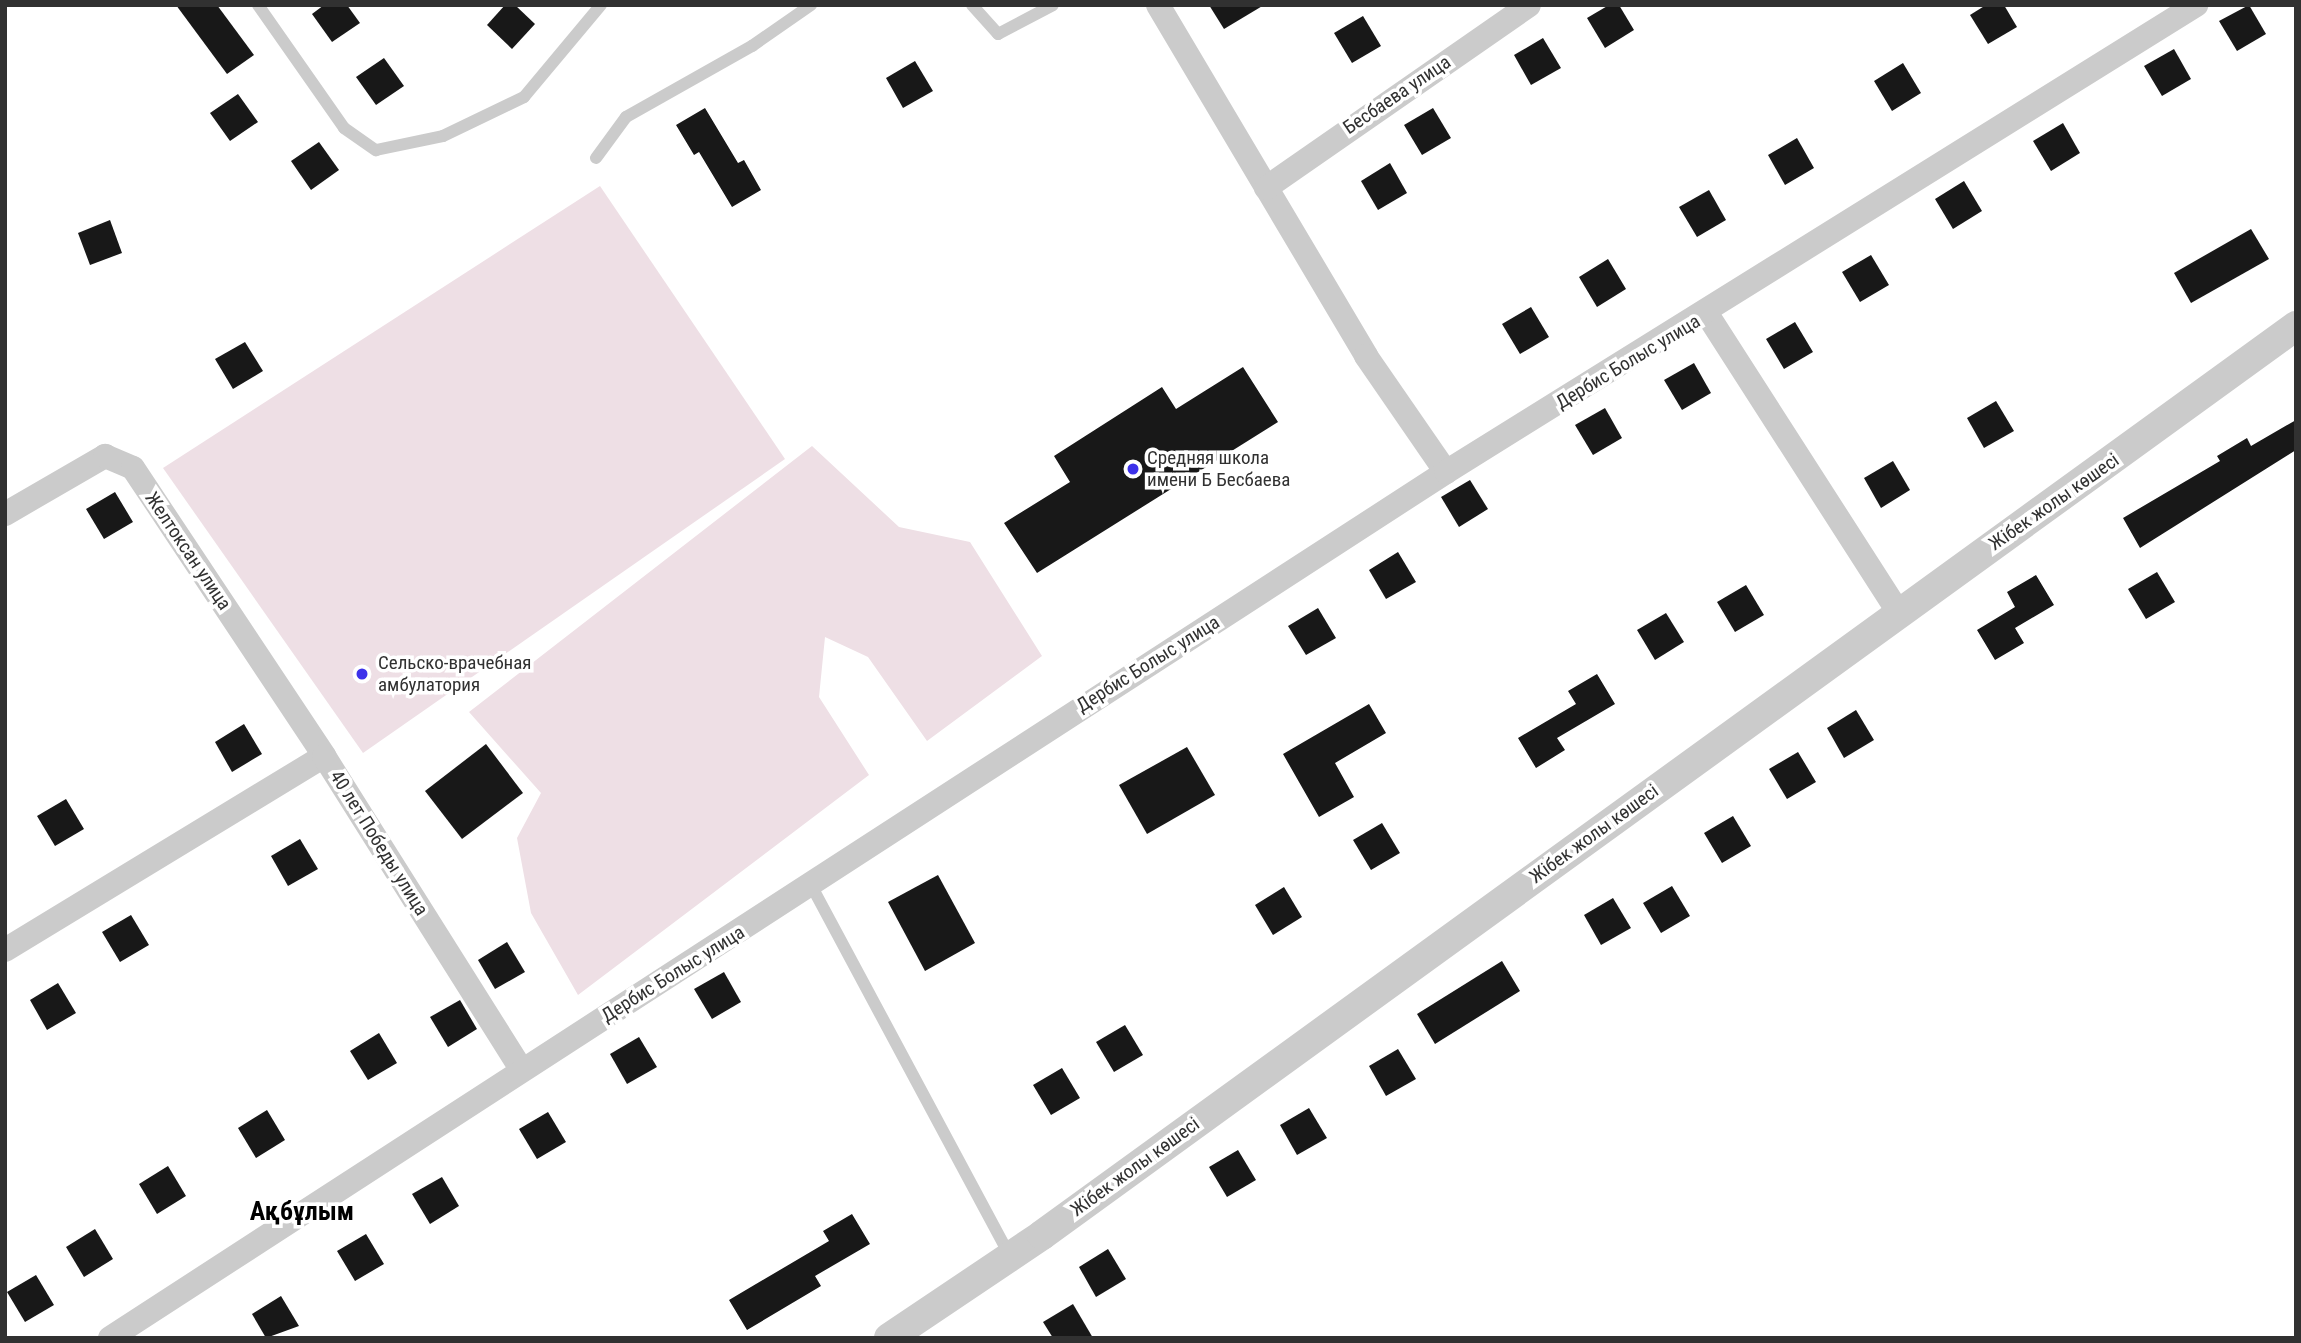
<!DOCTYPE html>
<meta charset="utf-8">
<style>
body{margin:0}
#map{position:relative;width:2301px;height:1343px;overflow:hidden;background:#fff;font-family:"Roboto Condensed",sans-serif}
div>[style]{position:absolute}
.green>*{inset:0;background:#eedfe5}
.building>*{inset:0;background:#181818}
.service>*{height:12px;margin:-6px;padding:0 6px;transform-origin:6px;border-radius:6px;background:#cbcbcb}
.minor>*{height:24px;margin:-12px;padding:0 12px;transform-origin:12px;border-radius:12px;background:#cbcbcb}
.tertiary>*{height:30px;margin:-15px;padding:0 15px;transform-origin:15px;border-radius:15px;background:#cbcbcb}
.dots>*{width:19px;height:19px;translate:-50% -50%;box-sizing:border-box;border:4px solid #fff;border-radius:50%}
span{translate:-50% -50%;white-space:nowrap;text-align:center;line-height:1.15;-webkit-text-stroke:7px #fff;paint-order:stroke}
.street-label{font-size:19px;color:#313131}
.poi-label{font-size:19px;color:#313131}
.left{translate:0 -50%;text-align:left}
.district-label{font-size:26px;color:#000;font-weight:700}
.frame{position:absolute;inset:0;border:7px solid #313131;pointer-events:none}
</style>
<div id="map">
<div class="green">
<div style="clip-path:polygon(600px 186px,785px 459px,363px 753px,163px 468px)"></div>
<div style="clip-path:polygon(812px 446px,899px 527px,970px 542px,1042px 656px,927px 741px,868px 657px,825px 637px,819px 697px,869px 775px,578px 995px,531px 913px,517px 838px,541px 793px,469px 712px)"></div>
</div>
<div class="building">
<div style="clip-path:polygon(176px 5px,217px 5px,254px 55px,227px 74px)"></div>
<div style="clip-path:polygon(324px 5px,347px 5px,360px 23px,332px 42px,312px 14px)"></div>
<div style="clip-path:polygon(505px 5px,515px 5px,535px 24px,512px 49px,487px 25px)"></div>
<div style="clip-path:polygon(1209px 5px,1264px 5px,1224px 29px)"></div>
<div style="clip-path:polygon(1609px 5px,1619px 5px,1634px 30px,1605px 48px,1587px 18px)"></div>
<div style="clip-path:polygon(1986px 5px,2004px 5px,2017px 27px,1988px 44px,1970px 15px)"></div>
<div style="clip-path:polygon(2249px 5px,2266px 34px,2237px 51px,2219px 21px)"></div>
<div style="clip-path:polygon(1363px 16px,1381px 46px,1352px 63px,1334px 33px)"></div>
<div style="clip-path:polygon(1543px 38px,1561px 68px,1531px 85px,1514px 55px)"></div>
<div style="clip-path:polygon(2174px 49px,2191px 79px,2162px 96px,2144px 66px)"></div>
<div style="clip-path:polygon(384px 58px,404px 86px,376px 105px,356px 77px)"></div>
<div style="clip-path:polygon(915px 61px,933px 91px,903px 108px,886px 78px)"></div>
<div style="clip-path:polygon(1903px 63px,1921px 93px,1892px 111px,1874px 81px)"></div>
<div style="clip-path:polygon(238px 94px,258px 122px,230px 141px,210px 113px)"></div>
<div style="clip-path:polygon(705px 108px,738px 163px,744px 160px,761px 190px,732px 207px,699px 152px,694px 155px,676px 125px)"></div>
<div style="clip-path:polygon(1433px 108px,1451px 138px,1422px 155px,1404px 125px)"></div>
<div style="clip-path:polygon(2063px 123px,2080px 153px,2051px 171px,2033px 141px)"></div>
<div style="clip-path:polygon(1797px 138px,1814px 168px,1785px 185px,1768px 155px)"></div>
<div style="clip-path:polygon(319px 142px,339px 170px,311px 190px,291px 161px)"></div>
<div style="clip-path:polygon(1390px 163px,1407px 193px,1378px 210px,1361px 181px)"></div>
<div style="clip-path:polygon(1964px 181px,1982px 211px,1953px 229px,1935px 199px)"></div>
<div style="clip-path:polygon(1709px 190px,1726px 220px,1697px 237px,1679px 207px)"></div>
<div style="clip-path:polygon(110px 220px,122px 253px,90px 265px,78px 233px)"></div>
<div style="clip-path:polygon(2251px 229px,2269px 259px,2191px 303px,2174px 273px)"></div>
<div style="clip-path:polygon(1871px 255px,1889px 285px,1860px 302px,1842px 272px)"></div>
<div style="clip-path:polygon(1608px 259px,1626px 289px,1597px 307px,1579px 277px)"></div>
<div style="clip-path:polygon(1531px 307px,1549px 337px,1520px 354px,1502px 324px)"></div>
<div style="clip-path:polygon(1795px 322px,1813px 352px,1784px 369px,1766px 339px)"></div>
<div style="clip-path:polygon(245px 342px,263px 371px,233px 389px,215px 359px)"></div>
<div style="clip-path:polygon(1694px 363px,1711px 393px,1682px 410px,1664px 380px)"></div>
<div style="clip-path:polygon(1243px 367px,1278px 422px,1037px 573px,1004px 523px,1070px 482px,1054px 456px,1162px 387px,1176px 409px)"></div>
<div style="clip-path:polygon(1996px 401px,2014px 431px,1984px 448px,1967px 418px)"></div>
<div style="clip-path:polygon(1605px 408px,1622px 438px,1593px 455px,1575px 425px)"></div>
<div style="clip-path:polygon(2296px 420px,2296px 450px,2140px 548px,2123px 518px,2220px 461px,2217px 456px,2247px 438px,2251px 446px)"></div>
<div style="clip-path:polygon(1893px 461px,1910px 490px,1881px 508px,1864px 478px)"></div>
<div style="clip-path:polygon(1470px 480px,1488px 509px,1459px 527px,1441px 497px)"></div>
<div style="clip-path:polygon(115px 492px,133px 522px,104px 539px,86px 509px)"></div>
<div style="clip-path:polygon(1398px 552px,1416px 582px,1386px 599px,1369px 570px)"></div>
<div style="clip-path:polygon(2157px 572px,2175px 602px,2146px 619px,2128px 589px)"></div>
<div style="clip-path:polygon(2036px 575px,2054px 605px,2015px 628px,2024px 643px,1995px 660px,1977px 630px,2015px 607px,2007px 592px)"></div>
<div style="clip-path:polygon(1746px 585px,1764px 615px,1735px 632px,1717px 602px)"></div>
<div style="clip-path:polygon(1318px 608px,1336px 638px,1306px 655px,1288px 626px)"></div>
<div style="clip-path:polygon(1666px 613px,1684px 642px,1655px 660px,1637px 630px)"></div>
<div style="clip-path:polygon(1597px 674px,1615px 704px,1557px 738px,1565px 750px,1536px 768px,1518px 738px,1576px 704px,1568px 691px)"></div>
<div style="clip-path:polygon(1369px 704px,1386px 733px,1335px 763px,1354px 797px,1319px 817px,1283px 754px)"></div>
<div style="clip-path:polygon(1856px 710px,1874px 740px,1844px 758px,1827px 728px)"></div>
<div style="clip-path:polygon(244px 724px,262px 754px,232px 772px,215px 742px)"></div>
<div style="clip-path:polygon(486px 744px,523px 793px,462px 839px,425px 791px)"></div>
<div style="clip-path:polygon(1187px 747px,1215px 795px,1147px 834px,1119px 785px)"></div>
<div style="clip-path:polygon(1798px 752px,1816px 782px,1787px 799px,1769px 769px)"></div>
<div style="clip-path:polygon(66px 799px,84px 829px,55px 846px,37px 816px)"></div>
<div style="clip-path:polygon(1733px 816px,1751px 846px,1722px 863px,1704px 833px)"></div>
<div style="clip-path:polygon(1382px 823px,1400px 853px,1371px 870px,1353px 840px)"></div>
<div style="clip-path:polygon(300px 839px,318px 869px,288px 886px,271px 856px)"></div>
<div style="clip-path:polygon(938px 875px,975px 943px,925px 971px,888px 902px)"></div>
<div style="clip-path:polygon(1672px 886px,1690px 916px,1661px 933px,1643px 903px)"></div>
<div style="clip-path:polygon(1284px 887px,1302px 917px,1273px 935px,1255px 905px)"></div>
<div style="clip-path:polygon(1613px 898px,1631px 928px,1601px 945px,1584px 915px)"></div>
<div style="clip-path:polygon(131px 915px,149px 945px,120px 962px,102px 932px)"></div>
<div style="clip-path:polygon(507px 942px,525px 972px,495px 989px,478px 960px)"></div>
<div style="clip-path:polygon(1502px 961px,1520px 991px,1435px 1044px,1417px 1014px)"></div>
<div style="clip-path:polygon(724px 972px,741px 1002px,712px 1019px,694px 989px)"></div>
<div style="clip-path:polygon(58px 983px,76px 1013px,47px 1030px,30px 1000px)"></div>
<div style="clip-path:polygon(460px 1000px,477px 1029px,448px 1047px,430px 1017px)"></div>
<div style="clip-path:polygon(1125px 1025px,1143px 1055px,1114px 1072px,1096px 1042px)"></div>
<div style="clip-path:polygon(379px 1033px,397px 1063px,368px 1080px,350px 1051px)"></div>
<div style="clip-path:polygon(639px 1037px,657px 1067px,627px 1084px,610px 1054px)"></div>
<div style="clip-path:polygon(1398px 1049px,1416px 1079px,1386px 1096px,1369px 1066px)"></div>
<div style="clip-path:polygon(1062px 1068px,1080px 1098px,1051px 1115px,1033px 1085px)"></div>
<div style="clip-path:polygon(1309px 1108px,1327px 1138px,1297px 1155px,1280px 1125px)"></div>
<div style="clip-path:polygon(267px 1110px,285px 1140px,256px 1158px,238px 1128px)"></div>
<div style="clip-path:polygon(548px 1112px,566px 1142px,537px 1159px,519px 1129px)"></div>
<div style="clip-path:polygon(1238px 1150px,1256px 1180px,1227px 1197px,1209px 1167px)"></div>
<div style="clip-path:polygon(168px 1166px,186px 1196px,157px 1214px,139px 1184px)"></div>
<div style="clip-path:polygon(442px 1177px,459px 1206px,430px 1224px,412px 1194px)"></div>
<div style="clip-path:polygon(852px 1214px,870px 1244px,815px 1276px,821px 1286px,747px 1330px,729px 1300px,829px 1241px,823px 1231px)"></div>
<div style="clip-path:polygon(95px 1229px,113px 1259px,84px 1277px,66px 1247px)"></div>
<div style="clip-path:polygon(366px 1234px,384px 1264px,355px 1281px,337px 1251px)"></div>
<div style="clip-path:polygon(1108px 1249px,1126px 1279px,1096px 1297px,1079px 1267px)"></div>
<div style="clip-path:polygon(36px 1275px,54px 1305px,25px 1322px,7px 1292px)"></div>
<div style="clip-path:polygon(281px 1296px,299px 1326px,266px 1338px,252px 1314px)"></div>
<div style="clip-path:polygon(1073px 1304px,1093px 1338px,1053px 1338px,1043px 1322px)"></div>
</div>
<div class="service">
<div style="left:258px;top:5px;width:150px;rotate:55deg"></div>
<div style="left:344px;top:128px;width:39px;rotate:35deg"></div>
<div style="left:376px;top:150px;width:68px;rotate:-11.8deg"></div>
<div style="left:443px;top:136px;width:90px;rotate:-25.7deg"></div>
<div style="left:524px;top:97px;width:120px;rotate:-50.1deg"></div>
<div style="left:972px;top:5px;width:39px;rotate:48deg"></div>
<div style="left:998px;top:34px;width:62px;rotate:-27.8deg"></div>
<div style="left:596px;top:158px;width:51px;rotate:-53.8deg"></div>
<div style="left:626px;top:117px;width:145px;rotate:-29.4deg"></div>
<div style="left:752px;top:46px;width:72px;rotate:-34.8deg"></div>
<div style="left:811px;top:885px;width:421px;rotate:61.8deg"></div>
</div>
<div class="minor">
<div style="left:1158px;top:5px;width:408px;rotate:59.3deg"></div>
<div style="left:1366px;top:356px;width:141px;rotate:55.4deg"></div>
<div style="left:1266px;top:188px;width:320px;rotate:-34.8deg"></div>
<div style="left:1707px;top:314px;width:355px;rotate:57.3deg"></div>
<div style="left:5px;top:514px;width:116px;rotate:-30.1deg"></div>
<div style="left:105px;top:456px;width:30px;rotate:23deg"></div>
<div style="left:133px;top:468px;width:346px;rotate:56.4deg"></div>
<div style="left:5px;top:950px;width:373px;rotate:-31.3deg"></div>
<div style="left:324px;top:756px;width:370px;rotate:57.8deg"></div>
<div style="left:110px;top:1338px;width:1592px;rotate:-32.95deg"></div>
<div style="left:1446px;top:472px;width:884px;rotate:-31.91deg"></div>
</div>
<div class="tertiary">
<div style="left:889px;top:1338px;width:184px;rotate:-33.9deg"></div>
<div style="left:1042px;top:1235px;width:1549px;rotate:-35.94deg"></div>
</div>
<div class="dots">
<div style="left:1133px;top:469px;background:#3d31ea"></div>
<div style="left:362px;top:674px;background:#3d31ea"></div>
</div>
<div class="street-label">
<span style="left:1397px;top:95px;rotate:-34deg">Бесбаева улица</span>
<span style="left:1628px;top:362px;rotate:-31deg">Дербис Болыс улица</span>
<span style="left:2054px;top:502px;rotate:-35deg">Жібек жолы көшесі</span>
<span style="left:188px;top:551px;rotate:56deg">Желтоксан улица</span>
<span style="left:1148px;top:664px;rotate:-32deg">Дербис Болыс улица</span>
<span style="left:1594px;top:834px;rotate:-36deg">Жібек жолы көшесі</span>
<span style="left:379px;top:843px;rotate:58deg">40 лет Победы улица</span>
<span style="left:673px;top:974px;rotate:-32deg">Дербис Болыс улица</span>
<span style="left:1135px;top:1167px;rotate:-36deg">Жібек жолы көшесі</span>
</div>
<div class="poi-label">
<span class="left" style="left:1147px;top:469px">Средняя школа<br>имени Б Бесбаева</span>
<span class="left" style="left:378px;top:674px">Сельско-врачебная<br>амбулатория</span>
</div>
<div class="district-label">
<span style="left:302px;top:1212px">Ақбұлым</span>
</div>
<div class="frame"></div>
</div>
